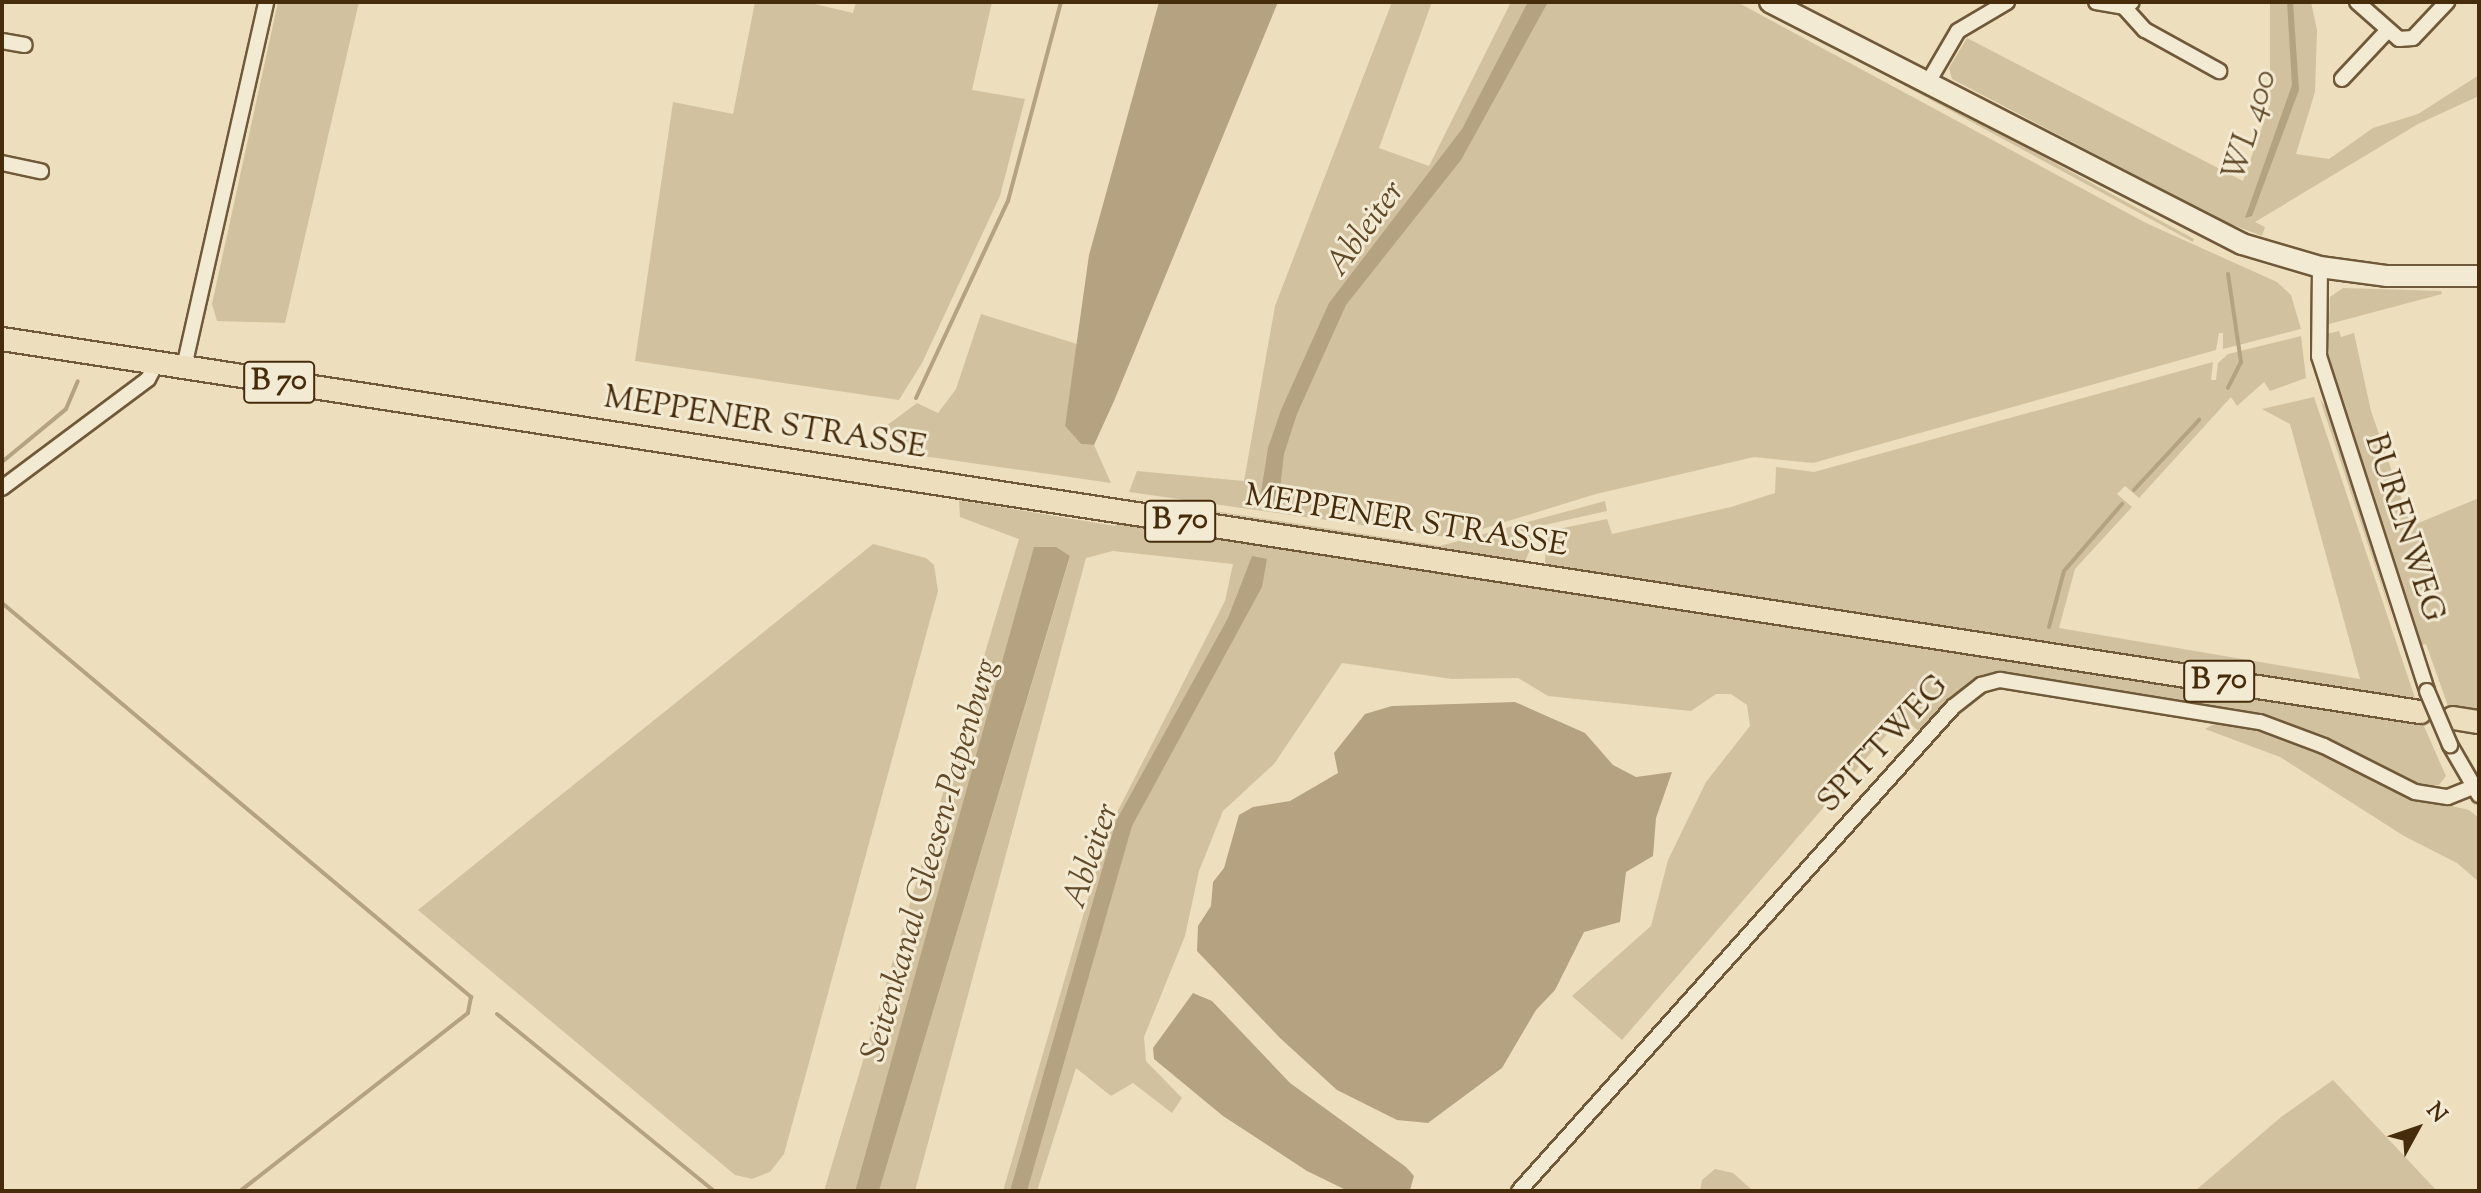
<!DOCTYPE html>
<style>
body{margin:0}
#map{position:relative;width:2481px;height:1193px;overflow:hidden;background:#eddfbd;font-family:"Sorts Mill Goudy",serif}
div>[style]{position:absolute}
.green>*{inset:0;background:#d1c19f}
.water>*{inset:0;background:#b4a280}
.stream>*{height:4px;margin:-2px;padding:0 2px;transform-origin:2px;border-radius:2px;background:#b4a280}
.roads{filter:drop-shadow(2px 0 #705938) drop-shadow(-2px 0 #705938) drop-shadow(0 2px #705938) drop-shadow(0 -2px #705938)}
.street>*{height:14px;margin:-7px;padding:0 7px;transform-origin:7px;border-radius:7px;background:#f3ead4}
.secondary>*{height:20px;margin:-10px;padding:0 10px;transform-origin:10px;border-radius:10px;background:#f3ead4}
.primary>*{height:22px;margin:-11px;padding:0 11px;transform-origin:11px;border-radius:11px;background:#eddfbd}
.bridges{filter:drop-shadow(2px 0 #705938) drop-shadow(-2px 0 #705938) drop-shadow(0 2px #705938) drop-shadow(0 -2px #705938)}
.street-bridge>*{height:14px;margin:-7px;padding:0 7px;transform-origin:7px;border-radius:7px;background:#f3ead4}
span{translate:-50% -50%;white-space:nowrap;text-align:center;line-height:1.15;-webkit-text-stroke:6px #f3ead4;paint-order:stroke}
.shield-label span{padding:2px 6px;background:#f3ead4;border:2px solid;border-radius:6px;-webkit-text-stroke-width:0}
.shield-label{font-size:30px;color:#462c0b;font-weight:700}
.street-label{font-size:32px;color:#462c0b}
.water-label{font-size:34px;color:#624a28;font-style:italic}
.frame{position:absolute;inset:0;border:4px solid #462c0b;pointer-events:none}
.north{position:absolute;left:2377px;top:1089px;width:80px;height:80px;-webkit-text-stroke:6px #f3ead4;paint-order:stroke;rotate:50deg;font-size:22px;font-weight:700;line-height:32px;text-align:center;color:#462c0b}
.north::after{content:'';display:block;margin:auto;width:28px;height:36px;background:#462c0b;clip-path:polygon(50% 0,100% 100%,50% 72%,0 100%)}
</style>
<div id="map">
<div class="green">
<div style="clip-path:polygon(278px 2px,359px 2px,285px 323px,217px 321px,212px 304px)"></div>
<div style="clip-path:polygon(755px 2px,806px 2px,853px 13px,856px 2px,992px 2px,972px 90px,1025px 99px,1000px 196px,922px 363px,899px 400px,635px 361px,673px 102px,733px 114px)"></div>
<div style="clip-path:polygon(1392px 2px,1432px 2px,1379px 148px,1429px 166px,1511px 2px,1737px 2px,2146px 223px,2277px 282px,2291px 295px,2301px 329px,2223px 349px,2223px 333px,2219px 333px,2216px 350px,1813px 463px,1754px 457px,1596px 494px,1453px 538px,1129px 492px,1137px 471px,1244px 481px,1275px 306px)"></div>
<div style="clip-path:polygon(2270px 2px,2311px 2px,2317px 30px,2315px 92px,2296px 154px,2329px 159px,2373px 128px,2418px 114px,2479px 75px,2479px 96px,2418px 124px,2255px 222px,2265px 227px,2262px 236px,2225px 222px,1952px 79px,1949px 68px,1967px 38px,2243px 181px,2270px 104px)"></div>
<div style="clip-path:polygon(1885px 70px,2194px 239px,2193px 242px,1883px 74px)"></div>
<div style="clip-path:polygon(2343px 288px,2441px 291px,2442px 294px,2329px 324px,2330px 297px)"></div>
<div style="clip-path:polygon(981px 314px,1077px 344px,1065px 426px,1081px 444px,1094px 445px,1111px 483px,923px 456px,886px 426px,917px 403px,938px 413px,956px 389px)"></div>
<div style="clip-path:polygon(2339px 331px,2341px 337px,2354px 333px,2371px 411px,2411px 526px,2479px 498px,2479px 711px,2448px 706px,2426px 644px,2419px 646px,2332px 375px,2326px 334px)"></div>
<div style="clip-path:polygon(2301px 336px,2306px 378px,2270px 391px,2264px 382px,2237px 406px,2231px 397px,2139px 498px,2125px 486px,2117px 494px,2132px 507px,2075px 569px,2059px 628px,2360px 679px,2290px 424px,2262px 409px,2314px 397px,2416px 701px,1548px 567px,1545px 562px,1546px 540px,1558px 529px,1607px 519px,1612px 534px,1731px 507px,1775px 493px,1776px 467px,1814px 472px,2213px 362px,2211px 380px,2216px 380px,2218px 363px,2228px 354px)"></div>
<div style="clip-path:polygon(2320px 399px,2329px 411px,2398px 636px,2375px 566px)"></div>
<div style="clip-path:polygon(1118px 496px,1440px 546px,1605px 501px,1607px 511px,1540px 526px,1524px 564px)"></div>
<div style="clip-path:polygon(959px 500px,1115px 526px,1117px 518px,1347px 559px,1404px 563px,2423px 724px,2446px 776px,2439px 785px,2424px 786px,2263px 718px,2001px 673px,1976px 680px,1922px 734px,1902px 717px,1622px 1040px,1572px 996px,1651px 926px,1668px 860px,1706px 782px,1750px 726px,1747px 705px,1731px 694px,1716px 694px,1691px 711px,1548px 696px,1518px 678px,1452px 679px,1342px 663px,1274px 764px,1223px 811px,1199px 871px,1185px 936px,1144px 1037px,1146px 1061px,1182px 1098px,1172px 1113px,1133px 1083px,1111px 1096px,1076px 1068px,1037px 1191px,1003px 1191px,1108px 830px,1225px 601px,1233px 564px,1113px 551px,1086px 558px,915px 1191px,879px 1191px,1070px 557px,1035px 547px,855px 1191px,824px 1191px,1019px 539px,960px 517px)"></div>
<div style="clip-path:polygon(873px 544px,926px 558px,934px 565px,938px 591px,784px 1154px,770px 1172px,752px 1179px,735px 1175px,418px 910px)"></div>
<div style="clip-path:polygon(2218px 722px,2305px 743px,2426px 800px,2469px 810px,2479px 818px,2479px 882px,2457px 863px,2404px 836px,2280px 757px,2205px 729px)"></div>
<div style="clip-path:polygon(2333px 1080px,2437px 1191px,2195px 1191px,2281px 1117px)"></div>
<div style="clip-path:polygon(1715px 1169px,1733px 1173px,1753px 1191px,1700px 1191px,1702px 1180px)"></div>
</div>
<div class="water">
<div style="clip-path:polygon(1159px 2px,1278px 2px,1114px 401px,1094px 445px,1081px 444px,1065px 426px,1089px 255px)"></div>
<div style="clip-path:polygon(1528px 2px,1548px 2px,1461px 160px,1346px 305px,1297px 414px,1284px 454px,1279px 497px,1277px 502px,1260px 499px,1268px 448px,1281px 410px,1329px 303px,1462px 129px)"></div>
<div style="clip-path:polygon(2287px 2px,2293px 2px,2299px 90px,2252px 216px,2245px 218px,2292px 85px)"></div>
<div style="clip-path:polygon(1034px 547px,1056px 547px,1070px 556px,879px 1191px,855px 1191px)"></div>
<div style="clip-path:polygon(1252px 556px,1267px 559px,1262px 587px,1132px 826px,1027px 1191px,1010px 1191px,1116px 821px,1228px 618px)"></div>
<div style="clip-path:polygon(1515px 702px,1585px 733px,1613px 765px,1636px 777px,1672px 772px,1656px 818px,1653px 856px,1626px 872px,1620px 922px,1584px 932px,1555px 990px,1536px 1010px,1502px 1068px,1428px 1123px,1397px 1120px,1337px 1090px,1280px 1038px,1197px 951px,1198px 926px,1211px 906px,1213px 882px,1224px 868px,1239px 815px,1253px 807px,1290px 801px,1338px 773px,1334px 753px,1365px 714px,1392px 706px)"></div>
<div style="clip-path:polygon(1193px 993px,1212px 1001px,1290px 1083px,1406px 1167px,1414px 1176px,1410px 1190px,1348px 1191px,1307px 1171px,1223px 1116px,1154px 1059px,1153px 1048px)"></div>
</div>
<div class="stream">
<div style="left:2228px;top:274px;width:89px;rotate:81.6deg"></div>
<div style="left:2241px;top:362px;width:29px;rotate:117deg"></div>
<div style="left:916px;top:398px;width:217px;rotate:-65deg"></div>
<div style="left:1008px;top:201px;width:206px;rotate:-75.1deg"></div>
<div style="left:2px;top:462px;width:83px;rotate:-39.6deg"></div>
<div style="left:66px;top:409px;width:30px;rotate:-67deg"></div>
<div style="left:2134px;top:490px;width:96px;rotate:-47.1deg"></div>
<div style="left:2px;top:603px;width:613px;rotate:40.03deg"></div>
<div style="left:471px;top:997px;width:16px;rotate:101deg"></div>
<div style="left:468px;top:1013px;width:289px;rotate:142deg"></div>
<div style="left:2049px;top:627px;width:58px;rotate:-75deg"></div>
<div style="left:2064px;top:571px;width:89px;rotate:-49.1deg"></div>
<div style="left:497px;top:1014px;width:280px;rotate:39.2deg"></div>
</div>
<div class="roads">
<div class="street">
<div style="left:2096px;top:2px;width:28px;rotate:10deg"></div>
<div style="left:2124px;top:7px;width:9px;rotate:-32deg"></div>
<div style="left:2357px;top:2px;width:56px;rotate:41.4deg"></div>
<div style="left:2399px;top:39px;width:14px;rotate:-4deg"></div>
<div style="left:2413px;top:38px;width:50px;rotate:-46.6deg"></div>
<div style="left:2124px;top:7px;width:31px;rotate:48deg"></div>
<div style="left:2145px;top:30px;width:85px;rotate:29deg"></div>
<div style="left:2px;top:41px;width:23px;rotate:10deg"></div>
<div style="left:2342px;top:79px;width:66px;rotate:-46.8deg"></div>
<div style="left:1927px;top:84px;width:61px;rotate:-59.7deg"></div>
<div style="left:1958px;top:31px;width:57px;rotate:-30.6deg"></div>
<div style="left:2px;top:163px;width:40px;rotate:12deg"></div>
<div style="left:2320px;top:267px;width:89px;rotate:90.6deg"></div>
<div style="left:2319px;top:356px;width:352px;rotate:72.1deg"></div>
<div style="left:184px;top:367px;width:374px;rotate:-77.3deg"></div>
<div style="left:2px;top:488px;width:182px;rotate:-36.7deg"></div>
<div style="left:148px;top:379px;width:17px;rotate:-62deg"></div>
<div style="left:2450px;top:745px;width:58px;rotate:59.9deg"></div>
<div style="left:1519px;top:1191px;width:650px;rotate:-48.12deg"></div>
<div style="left:1953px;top:707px;width:36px;rotate:-38deg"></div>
<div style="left:1981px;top:685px;width:20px;rotate:-15deg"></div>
<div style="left:2000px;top:680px;width:263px;rotate:9.2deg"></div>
<div style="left:2260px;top:722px;width:68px;rotate:20.6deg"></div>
<div style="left:2324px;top:746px;width:102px;rotate:26.8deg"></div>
<div style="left:2415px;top:792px;width:33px;rotate:9deg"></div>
<div style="left:2448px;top:797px;width:27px;rotate:-22deg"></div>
</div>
<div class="secondary">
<div style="left:1770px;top:2px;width:530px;rotate:27.14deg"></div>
<div style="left:2242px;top:244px;width:81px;rotate:16.4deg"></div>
<div style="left:2320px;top:267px;width:68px;rotate:7.7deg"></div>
<div style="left:2387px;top:276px;width:92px"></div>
</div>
<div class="primary">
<div style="left:2px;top:339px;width:2447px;rotate:8.77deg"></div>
<div style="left:2453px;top:718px;width:26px;rotate:9deg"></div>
</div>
</div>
<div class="bridges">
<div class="street-bridge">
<div style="left:2427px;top:691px;width:59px;rotate:66.9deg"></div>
</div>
</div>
<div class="shield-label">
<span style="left:279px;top:382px">B 70</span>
<span style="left:1180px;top:521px">B 70</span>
<span style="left:2219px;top:681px">B 70</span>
</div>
<div class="street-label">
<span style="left:765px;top:424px;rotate:9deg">MEPPENER STRASSE</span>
<span style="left:1406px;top:522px;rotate:9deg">MEPPENER STRASSE</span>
<span style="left:2403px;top:528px;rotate:72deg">BURENWEG</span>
<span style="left:1884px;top:745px;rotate:-47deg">SPITTWEG</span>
</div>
<div class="water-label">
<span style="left:2251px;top:125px;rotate:-73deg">WL 400</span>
<span style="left:1366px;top:229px;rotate:-54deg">Ableiter</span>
<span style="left:1092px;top:856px;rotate:-71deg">Ableiter</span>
<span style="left:931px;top:860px;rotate:-74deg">Seitenkanal Gleesen-Papenburg</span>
</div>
<div class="frame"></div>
<div class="north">N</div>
</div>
